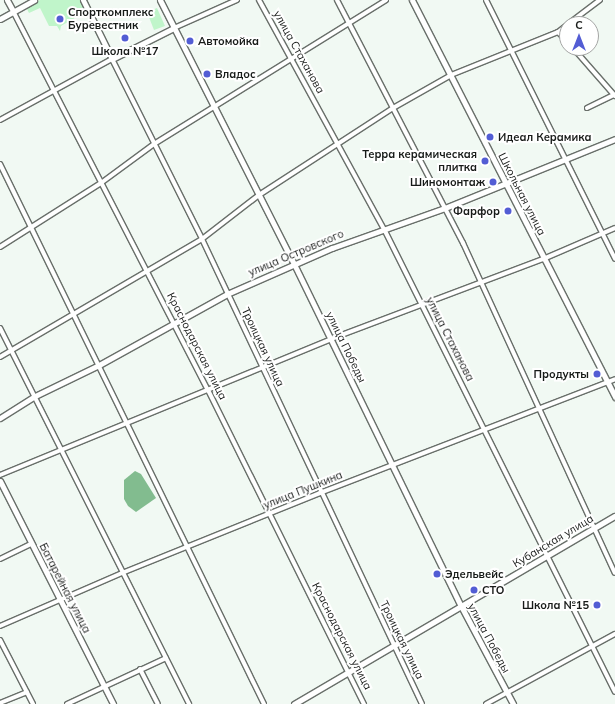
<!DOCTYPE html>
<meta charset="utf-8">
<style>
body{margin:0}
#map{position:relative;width:615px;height:704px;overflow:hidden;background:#f1f9f3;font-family:Mulish,sans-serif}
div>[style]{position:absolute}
.green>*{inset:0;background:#c0f5ca}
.water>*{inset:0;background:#82bc8f}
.roads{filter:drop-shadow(1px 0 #696f6a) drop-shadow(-1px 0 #696f6a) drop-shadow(0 1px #696f6a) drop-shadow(0 -1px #696f6a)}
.minor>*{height:4px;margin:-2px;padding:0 2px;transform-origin:2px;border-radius:2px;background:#fff}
.tertiary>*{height:5px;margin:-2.5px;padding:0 2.5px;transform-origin:2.5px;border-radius:2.5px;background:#fff}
.dots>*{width:11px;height:11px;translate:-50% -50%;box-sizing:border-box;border:2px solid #fff;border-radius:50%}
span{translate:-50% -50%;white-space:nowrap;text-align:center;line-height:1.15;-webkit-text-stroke:4px #fff;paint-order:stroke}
.poi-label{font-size:11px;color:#181b19;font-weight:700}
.left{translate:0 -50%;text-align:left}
.right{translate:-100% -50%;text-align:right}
.street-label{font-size:11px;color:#181b19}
.north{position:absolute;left:559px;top:16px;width:40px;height:40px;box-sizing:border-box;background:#fff;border:1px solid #a3a4a3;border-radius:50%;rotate:0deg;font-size:11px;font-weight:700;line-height:16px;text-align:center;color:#181b19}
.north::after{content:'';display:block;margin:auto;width:14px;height:18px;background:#535dd4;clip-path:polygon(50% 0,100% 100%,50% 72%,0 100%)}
</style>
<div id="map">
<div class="green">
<div style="clip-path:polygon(40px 0,80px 0,85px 12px,61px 26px,60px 31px,57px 26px,49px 26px,40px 8px,29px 13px,26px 7px)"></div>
<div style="clip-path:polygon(157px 8px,165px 26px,154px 30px,147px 12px)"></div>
</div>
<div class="water">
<div style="clip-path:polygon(135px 471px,141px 474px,156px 498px,136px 512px,128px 506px,124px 499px,124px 480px)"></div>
</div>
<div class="roads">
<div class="minor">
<div style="left:259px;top:0;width:261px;rotate:61.4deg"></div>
<div style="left:384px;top:229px;width:517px;rotate:63.48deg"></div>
<div style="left:337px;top:0;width:274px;rotate:62.6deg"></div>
<div style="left:463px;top:243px;width:363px;rotate:65.3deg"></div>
<div style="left:486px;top:0;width:289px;rotate:63.5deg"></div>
<div style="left:13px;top:11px;width:426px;rotate:62.8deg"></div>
<div style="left:208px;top:390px;width:351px;rotate:63.6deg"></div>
<div style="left:568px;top:24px;width:40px;rotate:-37deg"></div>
<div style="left:174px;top:28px;width:69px;rotate:-24deg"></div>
<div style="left:558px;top:32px;width:13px;rotate:45deg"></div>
<div style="left:573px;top:48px;width:64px;rotate:48.8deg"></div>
<div style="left:587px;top:108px;width:30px;rotate:-26deg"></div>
<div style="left:0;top:120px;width:128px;rotate:-28.6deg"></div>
<div style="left:112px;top:59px;width:201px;rotate:63.4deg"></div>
<div style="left:202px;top:239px;width:514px;rotate:64.68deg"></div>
<div style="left:0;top:164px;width:601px;rotate:63.95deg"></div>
<div style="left:0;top:247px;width:120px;rotate:-32.4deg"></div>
<div style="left:101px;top:183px;width:66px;rotate:-36.3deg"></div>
<div style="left:154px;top:144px;width:273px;rotate:-31.8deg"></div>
<div style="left:0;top:328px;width:421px;rotate:63.3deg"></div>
<div style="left:0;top:357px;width:234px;rotate:-30.3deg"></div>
<div style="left:202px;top:239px;width:72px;rotate:-37.7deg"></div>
<div style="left:259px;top:195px;width:160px;rotate:-33deg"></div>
<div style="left:393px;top:108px;width:67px;rotate:-29.6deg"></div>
<div style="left:451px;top:75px;width:115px;rotate:-21.9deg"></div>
<div style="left:558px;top:32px;width:11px;rotate:-38deg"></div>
<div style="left:0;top:475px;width:358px;rotate:-22.3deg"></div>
<div style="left:331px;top:339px;width:227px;rotate:-20.7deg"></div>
<div style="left:543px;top:259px;width:78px;rotate:-23.3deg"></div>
<div style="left:0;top:559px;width:34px;rotate:-26deg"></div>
<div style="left:0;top:626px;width:133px;rotate:-23.5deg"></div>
<div style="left:122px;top:573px;width:214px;rotate:-22deg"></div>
<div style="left:320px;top:493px;width:316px;rotate:-21.1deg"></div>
<div style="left:0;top:640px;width:72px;rotate:62.7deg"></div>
<div style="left:140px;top:669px;width:39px;rotate:63deg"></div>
<div style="left:0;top:703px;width:29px;rotate:-22deg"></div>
<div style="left:67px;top:704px;width:109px;rotate:-24.9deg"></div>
<div style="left:486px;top:704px;width:147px;rotate:-28.5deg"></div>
</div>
<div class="tertiary">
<div style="left:7px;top:0;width:13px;rotate:61deg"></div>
<div style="left:83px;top:0;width:66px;rotate:63.8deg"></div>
<div style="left:112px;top:59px;width:69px;rotate:-26.6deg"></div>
<div style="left:160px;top:0;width:296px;rotate:63.1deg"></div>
<div style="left:294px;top:264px;width:381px;rotate:64deg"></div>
<div style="left:461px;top:606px;width:111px;rotate:62deg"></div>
<div style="left:412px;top:0;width:446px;rotate:62.9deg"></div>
<div style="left:0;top:19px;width:39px;rotate:-29deg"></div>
<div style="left:0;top:418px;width:41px;rotate:-32.2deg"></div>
<div style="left:35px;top:396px;width:71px;rotate:-25.8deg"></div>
<div style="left:99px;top:365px;width:146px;rotate:-29deg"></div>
<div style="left:227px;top:294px;width:115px;rotate:-23.7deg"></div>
<div style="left:332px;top:248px;width:120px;rotate:-19.5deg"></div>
<div style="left:445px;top:208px;width:183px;rotate:-22.1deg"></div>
<div style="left:0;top:481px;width:250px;rotate:63.1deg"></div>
<div style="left:294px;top:704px;width:372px;rotate:-30.4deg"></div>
</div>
</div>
<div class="dots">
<div style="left:60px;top:19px;background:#535dd4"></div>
<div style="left:125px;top:38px;background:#535dd4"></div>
<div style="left:190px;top:41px;background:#535dd4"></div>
<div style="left:207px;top:74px;background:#535dd4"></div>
<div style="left:490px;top:137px;background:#535dd4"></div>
<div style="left:485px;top:161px;background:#535dd4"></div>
<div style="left:493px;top:182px;background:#535dd4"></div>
<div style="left:508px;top:211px;background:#535dd4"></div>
<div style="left:597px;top:374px;background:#535dd4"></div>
<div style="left:437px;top:574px;background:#535dd4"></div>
<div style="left:474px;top:590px;background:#535dd4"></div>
<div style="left:597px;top:605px;background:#535dd4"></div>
</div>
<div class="poi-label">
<span class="left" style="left:68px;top:19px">Cпорткомплекс<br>Буревестник</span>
<span class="left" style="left:198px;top:41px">Автомойка</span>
<span style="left:125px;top:51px">Школа №17</span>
<span class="left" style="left:215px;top:74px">Владос</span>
<span class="left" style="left:498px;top:137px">Идеал Керамика</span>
<span class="right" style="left:477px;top:161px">Терра керамическая<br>плитка</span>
<span class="right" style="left:485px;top:182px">Шиномонтаж</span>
<span class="right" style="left:500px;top:211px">Фарфор</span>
<span class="right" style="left:589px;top:374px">Продукты</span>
<span class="left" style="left:445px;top:574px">Эдельвейс</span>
<span class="left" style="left:482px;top:590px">СТО</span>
<span class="right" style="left:589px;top:605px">Школа №15</span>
</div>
<div class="street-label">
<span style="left:299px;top:52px;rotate:61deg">улица Стаханова</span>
<span style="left:522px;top:194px;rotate:63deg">Школьная улица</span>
<span style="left:296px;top:253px;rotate:-23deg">улица Островского</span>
<span style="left:450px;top:339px;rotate:63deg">улица Стаханова</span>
<span style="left:197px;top:346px;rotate:63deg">Краснодарская улица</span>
<span style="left:263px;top:347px;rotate:65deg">Троицкая улица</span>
<span style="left:346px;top:347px;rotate:64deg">улица Победы</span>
<span style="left:303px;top:490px;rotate:-22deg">улица Пушкина</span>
<span style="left:553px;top:541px;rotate:-31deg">Кубанская улица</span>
<span style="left:65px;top:588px;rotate:63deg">Батарейная улица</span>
<span style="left:342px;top:636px;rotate:63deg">Краснодарская улица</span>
<span style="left:489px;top:638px;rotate:62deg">улица Победы</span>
<span style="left:402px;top:640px;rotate:64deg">Троицкая улица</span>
</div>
<div class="north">С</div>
</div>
